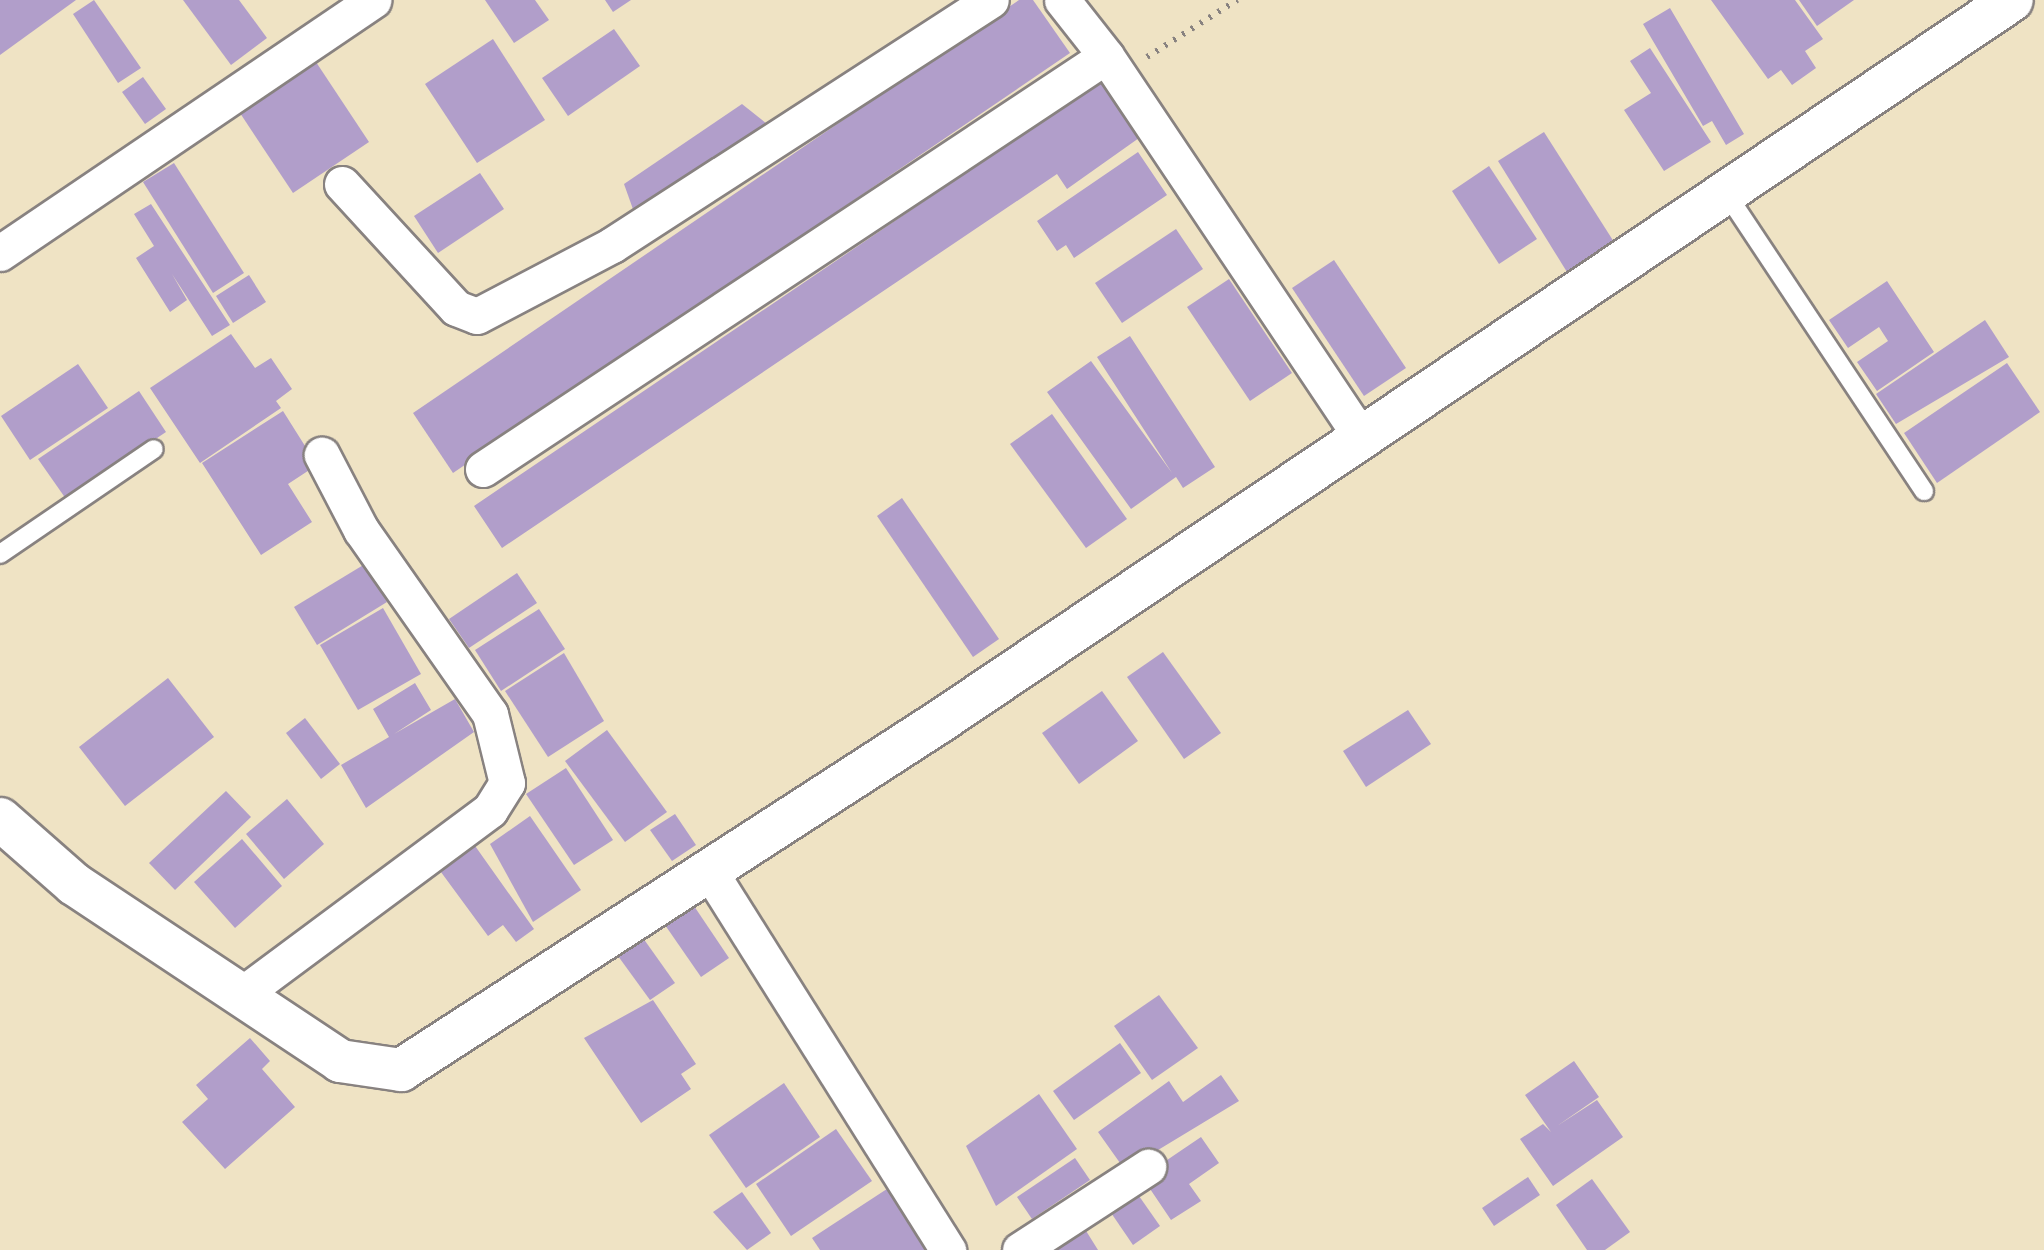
<!DOCTYPE html>
<style>
body{margin:0}
#map{position:relative;width:2044px;height:1250px;overflow:hidden;background:#efe3c4;font-family:Alegreya,serif}
div>[style]{position:absolute}
.building>*{inset:0;background:#b19eca}
.path>*{height:6px;margin-top:-3px;transform-origin:0;background:repeating-linear-gradient(90deg,#888280 0 2.5px,transparent 0 10.5px)}
.roads{filter:drop-shadow(2px 0 #888280) drop-shadow(-2px 0 #888280) drop-shadow(0 2px #888280) drop-shadow(0 -2px #888280)}
.service>*{height:18px;margin:-9px;padding:0 9px;transform-origin:9px;border-radius:9px;background:#fff}
.minor>*{height:35px;margin:-17.5px;padding:0 17.5px;transform-origin:17.5px;border-radius:17.5px;background:#fff}
.tertiary>*{height:42px;margin:-21px;padding:0 21px;transform-origin:21px;border-radius:21px;background:#fff}
span{translate:-50% -50%;white-space:nowrap;text-align:center;line-height:1.15;-webkit-text-stroke:10px #fcf5e5;paint-order:stroke}
</style>
<div id="map">
<div class="building">
<div style="clip-path:polygon(0 0,76px 0,0 55px)"></div>
<div style="clip-path:polygon(94px 0,141px 68px,118px 83px,73px 14px)"></div>
<div style="clip-path:polygon(183px 0,239px 0,267px 38px,231px 65px)"></div>
<div style="clip-path:polygon(485px 0,535px 0,549px 20px,514px 43px)"></div>
<div style="clip-path:polygon(605px 0,631px 0,613px 12px)"></div>
<div style="clip-path:polygon(1019px 0,1033px 0,1070px 53px,453px 473px,413px 413px)"></div>
<div style="clip-path:polygon(1711px 0,1795px 0,1823px 39px,1805px 51px,1816px 68px,1792px 85px,1781px 70px,1768px 79px)"></div>
<div style="clip-path:polygon(1799px 0,1854px 0,1817px 26px)"></div>
<div style="clip-path:polygon(1670px 8px,1744px 134px,1726px 145px,1712px 121px,1703px 126px,1643px 24px)"></div>
<div style="clip-path:polygon(614px 29px,640px 66px,568px 116px,542px 78px)"></div>
<div style="clip-path:polygon(493px 39px,545px 120px,477px 163px,425px 84px)"></div>
<div style="clip-path:polygon(1650px 48px,1711px 142px,1664px 171px,1624px 110px,1651px 93px,1630px 61px)"></div>
<div style="clip-path:polygon(316px 62px,369px 142px,293px 193px,240px 113px)"></div>
<div style="clip-path:polygon(143px 77px,166px 109px,145px 124px,122px 92px)"></div>
<div style="clip-path:polygon(1100px 82px,1139px 138px,1067px 189px,1057px 174px,502px 548px,474px 506px)"></div>
<div style="clip-path:polygon(742px 104px,777px 132px,639px 226px,624px 184px)"></div>
<div style="clip-path:polygon(1544px 132px,1614px 242px,1567px 272px,1498px 161px)"></div>
<div style="clip-path:polygon(1138px 152px,1167px 195px,1074px 258px,1066px 245px,1057px 251px,1037px 221px)"></div>
<div style="clip-path:polygon(174px 163px,244px 273px,213px 293px,143px 182px)"></div>
<div style="clip-path:polygon(1489px 166px,1537px 239px,1499px 264px,1452px 191px)"></div>
<div style="clip-path:polygon(480px 173px,504px 209px,438px 253px,414px 216px)"></div>
<div style="clip-path:polygon(151px 204px,230px 325px,212px 336px,172px 274px,187px 300px,170px 312px,136px 258px,154px 246px,134px 214px)"></div>
<div style="clip-path:polygon(1176px 229px,1203px 269px,1122px 323px,1095px 283px)"></div>
<div style="clip-path:polygon(1334px 260px,1406px 368px,1364px 396px,1292px 288px)"></div>
<div style="clip-path:polygon(249px 275px,266px 302px,233px 323px,216px 296px)"></div>
<div style="clip-path:polygon(1229px 279px,1292px 373px,1250px 401px,1187px 307px)"></div>
<div style="clip-path:polygon(1887px 281px,1934px 352px,1877px 391px,1857px 362px,1888px 341px,1879px 327px,1848px 348px,1829px 320px)"></div>
<div style="clip-path:polygon(1985px 320px,2009px 357px,1896px 424px,1876px 394px)"></div>
<div style="clip-path:polygon(231px 334px,255px 368px,271px 358px,292px 389px,276px 401px,281px 408px,200px 463px,150px 388px)"></div>
<div style="clip-path:polygon(1130px 336px,1215px 467px,1183px 488px,1176px 477px,1131px 509px,1047px 392px,1091px 361px,1172px 473px,1097px 357px)"></div>
<div style="clip-path:polygon(2007px 363px,2040px 412px,1937px 483px,1904px 433px)"></div>
<div style="clip-path:polygon(78px 364px,108px 408px,30px 460px,1px 416px)"></div>
<div style="clip-path:polygon(139px 391px,166px 432px,66px 499px,38px 459px)"></div>
<div style="clip-path:polygon(283px 411px,317px 465px,288px 484px,312px 522px,261px 555px,202px 463px)"></div>
<div style="clip-path:polygon(1052px 414px,1127px 519px,1086px 548px,1010px 444px)"></div>
<div style="clip-path:polygon(902px 498px,999px 639px,973px 657px,877px 516px)"></div>
<div style="clip-path:polygon(365px 564px,387px 602px,317px 645px,294px 607px)"></div>
<div style="clip-path:polygon(517px 573px,537px 603px,469px 648px,449px 619px)"></div>
<div style="clip-path:polygon(383px 608px,421px 674px,358px 710px,320px 645px)"></div>
<div style="clip-path:polygon(539px 609px,565px 649px,501px 691px,475px 650px)"></div>
<div style="clip-path:polygon(1163px 652px,1221px 733px,1184px 759px,1127px 677px)"></div>
<div style="clip-path:polygon(564px 653px,604px 721px,548px 757px,505px 691px)"></div>
<div style="clip-path:polygon(168px 678px,214px 737px,125px 806px,79px 747px)"></div>
<div style="clip-path:polygon(415px 683px,431px 710px,394px 734px,455px 699px,474px 732px,366px 808px,341px 765px,389px 737px,373px 709px)"></div>
<div style="clip-path:polygon(1102px 691px,1138px 741px,1079px 784px,1042px 733px)"></div>
<div style="clip-path:polygon(1408px 710px,1431px 744px,1366px 787px,1343px 751px)"></div>
<div style="clip-path:polygon(305px 718px,340px 764px,321px 779px,286px 733px)"></div>
<div style="clip-path:polygon(607px 730px,667px 812px,625px 842px,565px 761px)"></div>
<div style="clip-path:polygon(566px 768px,613px 840px,574px 865px,526px 794px)"></div>
<div style="clip-path:polygon(226px 791px,251px 817px,175px 890px,149px 863px)"></div>
<div style="clip-path:polygon(287px 799px,324px 844px,284px 879px,246px 834px)"></div>
<div style="clip-path:polygon(675px 814px,696px 845px,672px 861px,650px 830px)"></div>
<div style="clip-path:polygon(530px 816px,581px 890px,533px 922px,490px 844px)"></div>
<div style="clip-path:polygon(242px 839px,282px 886px,235px 928px,194px 882px)"></div>
<div style="clip-path:polygon(473px 843px,534px 929px,516px 942px,503px 925px,488px 936px,438px 868px)"></div>
<div style="clip-path:polygon(694px 906px,729px 958px,701px 977px,665px 925px)"></div>
<div style="clip-path:polygon(643px 938px,675px 983px,650px 1000px,618px 956px)"></div>
<div style="clip-path:polygon(1159px 995px,1198px 1048px,1152px 1080px,1114px 1026px)"></div>
<div style="clip-path:polygon(653px 1000px,696px 1064px,681px 1074px,691px 1089px,641px 1123px,584px 1038px)"></div>
<div style="clip-path:polygon(250px 1038px,270px 1061px,262px 1069px,295px 1107px,225px 1169px,182px 1122px,208px 1099px,196px 1085px)"></div>
<div style="clip-path:polygon(1120px 1043px,1141px 1073px,1074px 1120px,1053px 1091px)"></div>
<div style="clip-path:polygon(1574px 1061px,1599px 1097px,1557px 1126px,1597px 1100px,1623px 1137px,1553px 1186px,1520px 1139px,1543px 1124px,1551px 1132px,1525px 1095px)"></div>
<div style="clip-path:polygon(1221px 1075px,1239px 1101px,1125px 1170px,1098px 1132px,1169px 1081px,1183px 1102px)"></div>
<div style="clip-path:polygon(784px 1083px,820px 1137px,746px 1188px,709px 1135px)"></div>
<div style="clip-path:polygon(1039px 1094px,1077px 1149px,996px 1206px,966px 1146px)"></div>
<div style="clip-path:polygon(836px 1129px,872px 1181px,791px 1236px,756px 1184px)"></div>
<div style="clip-path:polygon(1201px 1137px,1219px 1163px,1189px 1184px,1201px 1201px,1171px 1220px,1142px 1177px)"></div>
<div style="clip-path:polygon(1075px 1158px,1090px 1180px,1032px 1219px,1017px 1197px)"></div>
<div style="clip-path:polygon(1528px 1177px,1540px 1195px,1494px 1226px,1482px 1208px)"></div>
<div style="clip-path:polygon(1592px 1179px,1630px 1232px,1605px 1250px,1587px 1250px,1556px 1205px)"></div>
<div style="clip-path:polygon(893px 1185px,928px 1250px,820px 1250px,812px 1238px)"></div>
<div style="clip-path:polygon(1132px 1186px,1160px 1226px,1133px 1245px,1105px 1204px)"></div>
<div style="clip-path:polygon(742px 1192px,771px 1233px,747px 1250px,713px 1212px)"></div>
<div style="clip-path:polygon(1078px 1218px,1098px 1250px,1026px 1250px)"></div>
</div>
<div class="path">
<div style="left:1147px;top:57px;width:107px;rotate:-32.3deg"></div>
</div>
<div class="roads">
<div class="service">
<div style="left:1726px;top:193px;width:358px;rotate:56.4deg"></div>
<div style="left:0;top:554px;width:186px;rotate:-34.3deg"></div>
</div>
<div class="minor">
<div style="left:1062px;top:0;width:71px;rotate:51.8deg"></div>
<div style="left:342px;top:184px;width:168px;rotate:47.4deg"></div>
<div style="left:456px;top:308px;width:22px;rotate:21deg"></div>
<div style="left:477px;top:316px;width:153px;rotate:-27.7deg"></div>
<div style="left:612px;top:245px;width:451px;rotate:-32.9deg"></div>
<div style="left:0;top:253px;width:451px;rotate:-34.1deg"></div>
<div style="left:483px;top:469px;width:747px;rotate:-33.54deg"></div>
<div style="left:1106px;top:56px;width:462px;rotate:56.2deg"></div>
<div style="left:710px;top:872px;width:447px;rotate:57.8deg"></div>
<div style="left:245px;top:992px;width:305px;rotate:-36.6deg"></div>
<div style="left:490px;top:810px;width:32px;rotate:-58deg"></div>
<div style="left:507px;top:783px;width:71px;rotate:-103.8deg"></div>
<div style="left:490px;top:714px;width:225px;rotate:-125deg"></div>
<div style="left:361px;top:530px;width:85px;rotate:-117.5deg"></div>
<div style="left:1020px;top:1250px;width:153px;rotate:-33deg"></div>
</div>
<div class="tertiary">
<div style="left:0;top:819px;width:98px;rotate:41.3deg"></div>
<div style="left:74px;top:884px;width:320px;rotate:33.6deg"></div>
<div style="left:340px;top:1061px;width:62px;rotate:8.4deg"></div>
<div style="left:401px;top:1070px;width:641px;rotate:-32.9deg"></div>
<div style="left:939px;top:722px;width:1293px;rotate:-33.94deg"></div>
</div>
</div>
</div>
